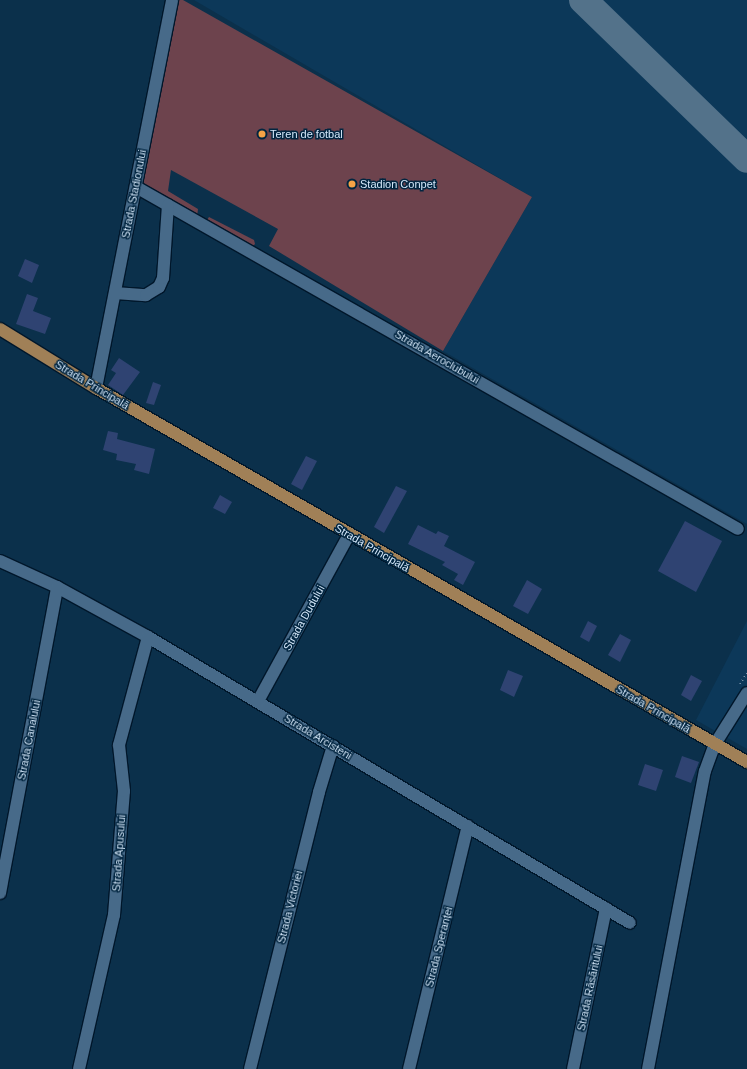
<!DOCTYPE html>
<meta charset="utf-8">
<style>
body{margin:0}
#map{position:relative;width:747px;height:1069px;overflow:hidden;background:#0b304b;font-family:Arial,sans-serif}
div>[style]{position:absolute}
.built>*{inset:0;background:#0c3859}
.green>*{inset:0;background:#6d434d}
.taxiway>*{height:28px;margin:-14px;padding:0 14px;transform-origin:14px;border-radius:14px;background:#53728a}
.building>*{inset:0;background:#2f4372}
.path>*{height:2px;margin-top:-1px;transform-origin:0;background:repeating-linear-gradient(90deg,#738ea5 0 1px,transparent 0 4px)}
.roads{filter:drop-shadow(1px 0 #00172b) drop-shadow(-1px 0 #00172b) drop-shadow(0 1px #00172b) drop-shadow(0 -1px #00172b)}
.minor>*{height:12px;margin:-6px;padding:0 6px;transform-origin:6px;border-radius:6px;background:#476a89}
.major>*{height:12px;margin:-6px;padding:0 6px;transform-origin:6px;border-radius:6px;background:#a08057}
.dots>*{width:11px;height:11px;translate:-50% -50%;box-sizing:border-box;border:2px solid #012540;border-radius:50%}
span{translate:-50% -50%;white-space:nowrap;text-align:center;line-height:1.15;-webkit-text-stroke:3px #012540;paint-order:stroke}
.poi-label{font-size:11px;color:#d5e8fa}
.left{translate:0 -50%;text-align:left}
.street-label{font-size:11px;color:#d5e8fa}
</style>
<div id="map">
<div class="built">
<div style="clip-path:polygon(194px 0,747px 0,747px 524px,443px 351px,532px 197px)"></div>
<div style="clip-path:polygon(747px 621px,747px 749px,696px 720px)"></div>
</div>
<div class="green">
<div style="clip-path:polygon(174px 0,183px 0,532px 197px,443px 351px,269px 246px,278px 229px,171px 170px,168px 191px,198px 209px,197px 217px,150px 196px,140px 181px)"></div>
<div style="clip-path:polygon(209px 217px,254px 240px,255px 244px,252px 247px,207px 220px)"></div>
</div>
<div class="taxiway">
<div style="left:583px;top:0;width:228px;rotate:44.1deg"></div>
</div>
<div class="building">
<div style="clip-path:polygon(25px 259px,39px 265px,32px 283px,18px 276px)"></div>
<div style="clip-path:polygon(27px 294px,38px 298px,33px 311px,51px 318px,45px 334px,16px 324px)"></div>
<div style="clip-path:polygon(119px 358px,140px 372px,123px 395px,108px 385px,116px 373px,111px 370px)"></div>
<div style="clip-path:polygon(153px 382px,161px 385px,154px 405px,146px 403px)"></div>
<div style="clip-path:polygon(108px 431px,118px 433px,117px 439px,155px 449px,149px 474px,134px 470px,136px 464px,116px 460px,117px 454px,103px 450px)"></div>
<div style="clip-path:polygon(306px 456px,317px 461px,302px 490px,291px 484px)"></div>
<div style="clip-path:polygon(396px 486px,407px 491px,384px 533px,374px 527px)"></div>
<div style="clip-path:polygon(220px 495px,232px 502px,225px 514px,213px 508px)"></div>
<div style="clip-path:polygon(685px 521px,722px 541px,696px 592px,658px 571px)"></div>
<div style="clip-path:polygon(418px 525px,436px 534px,438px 531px,449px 536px,444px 546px,475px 562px,463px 585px,454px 580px,458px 574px,442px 565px,445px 562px,408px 544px)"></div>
<div style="clip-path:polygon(527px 580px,542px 589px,528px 614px,513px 606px)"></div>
<div style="clip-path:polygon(588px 621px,597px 626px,589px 642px,580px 637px)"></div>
<div style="clip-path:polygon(620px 634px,631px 640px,620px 662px,608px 655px)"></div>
<div style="clip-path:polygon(508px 670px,523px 676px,514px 697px,500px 690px)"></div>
<div style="clip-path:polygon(691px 675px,702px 681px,691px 701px,681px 695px)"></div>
<div style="clip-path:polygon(682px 756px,699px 762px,691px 783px,675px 777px)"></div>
<div style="clip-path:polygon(645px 764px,663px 770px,656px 791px,638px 785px)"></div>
</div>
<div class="path">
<div style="left:740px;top:684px;width:13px;rotate:-58deg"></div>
</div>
<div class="roads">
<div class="minor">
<div style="left:136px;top:187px;width:692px;rotate:29.6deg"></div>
<div style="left:115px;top:293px;width:31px;rotate:4deg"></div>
<div style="left:146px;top:295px;width:15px;rotate:-32deg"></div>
<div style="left:159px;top:287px;width:10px;rotate:-66deg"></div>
<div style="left:163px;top:278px;width:73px;rotate:-86.1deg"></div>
<div style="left:96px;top:388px;width:395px;rotate:-78.9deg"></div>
<div style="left:0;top:561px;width:63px;rotate:24.5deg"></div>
<div style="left:57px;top:587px;width:104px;rotate:28.8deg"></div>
<div style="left:148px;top:637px;width:560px;rotate:30.68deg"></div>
<div style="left:258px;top:701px;width:189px;rotate:-61.3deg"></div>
<div style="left:0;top:893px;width:311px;rotate:-79.4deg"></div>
<div style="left:79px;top:1069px;width:158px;rotate:-77.2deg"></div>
<div style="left:114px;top:915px;width:124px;rotate:-85.4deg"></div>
<div style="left:124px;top:791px;width:46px;rotate:-96.2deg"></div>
<div style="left:119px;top:745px;width:112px;rotate:-75deg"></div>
<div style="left:250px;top:1069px;width:285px;rotate:-76deg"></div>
<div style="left:319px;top:792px;width:48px;rotate:-73.1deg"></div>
<div style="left:409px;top:1069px;width:250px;rotate:-76.4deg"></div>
<div style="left:573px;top:1069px;width:164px;rotate:-78.4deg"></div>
<div style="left:648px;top:1069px;width:303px;rotate:-79.2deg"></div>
<div style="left:705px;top:771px;width:29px;rotate:-70deg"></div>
<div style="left:715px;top:744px;width:60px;rotate:-57.9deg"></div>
</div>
<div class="major">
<div style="left:0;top:329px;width:113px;rotate:31.6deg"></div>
<div style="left:96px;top:388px;width:751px;rotate:29.88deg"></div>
</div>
</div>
<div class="dots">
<div style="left:262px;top:134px;background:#f5a346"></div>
<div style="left:352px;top:184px;background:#f5a346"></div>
</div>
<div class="poi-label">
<span class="left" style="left:270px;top:134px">Teren de fotbal</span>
<span class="left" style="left:360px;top:184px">Stadion Conpet</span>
</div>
<div class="street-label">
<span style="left:134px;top:194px;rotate:-79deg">Strada Stadionului</span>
<span style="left:437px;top:357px;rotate:30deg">Strada Aeroclubului</span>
<span style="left:92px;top:385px;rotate:31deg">Strada Principală</span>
<span style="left:372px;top:548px;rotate:30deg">Strada Principală</span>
<span style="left:304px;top:618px;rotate:-61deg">Strada Dudului</span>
<span style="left:653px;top:709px;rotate:30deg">Strada Principală</span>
<span style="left:318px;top:737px;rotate:31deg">Strada Arcisteni</span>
<span style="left:29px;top:740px;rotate:-79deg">Strada Canalului</span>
<span style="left:119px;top:853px;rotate:-86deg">Strada Apusului</span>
<span style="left:290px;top:907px;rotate:-76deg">Strada Victoriei</span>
<span style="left:439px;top:947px;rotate:-76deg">Strada Speranței</span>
<span style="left:590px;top:988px;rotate:-78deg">Strada Răsăritului</span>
</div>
</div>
